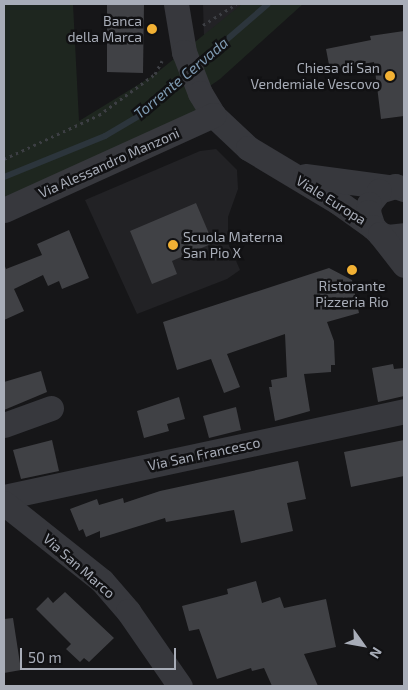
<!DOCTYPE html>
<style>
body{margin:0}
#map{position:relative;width:408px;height:690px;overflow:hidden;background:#161618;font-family:"Exo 2",sans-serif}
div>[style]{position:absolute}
.built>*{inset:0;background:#222225}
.green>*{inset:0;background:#1e261f}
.stream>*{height:6px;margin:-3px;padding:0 3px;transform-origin:3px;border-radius:3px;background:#2c353c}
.building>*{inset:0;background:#404145}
.path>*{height:3px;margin-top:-1.5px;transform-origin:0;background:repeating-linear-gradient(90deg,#3d3f44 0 2.5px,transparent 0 6.5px)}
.minor>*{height:25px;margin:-12.5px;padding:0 12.5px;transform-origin:12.5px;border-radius:12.5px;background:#37383d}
.dots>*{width:14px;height:14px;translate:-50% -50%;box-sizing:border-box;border:2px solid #111113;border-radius:50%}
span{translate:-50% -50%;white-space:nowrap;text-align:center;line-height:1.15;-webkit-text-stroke:5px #111113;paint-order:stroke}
.poi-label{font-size:14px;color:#a8adb8}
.right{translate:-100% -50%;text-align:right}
.left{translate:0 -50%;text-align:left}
.street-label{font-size:14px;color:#a8adb8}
.water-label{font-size:15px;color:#7f9bb3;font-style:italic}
.frame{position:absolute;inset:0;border:5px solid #a8adb8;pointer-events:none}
.north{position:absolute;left:338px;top:620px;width:50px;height:50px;-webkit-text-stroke:4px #111113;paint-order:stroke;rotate:122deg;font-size:14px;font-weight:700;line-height:20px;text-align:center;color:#a8adb8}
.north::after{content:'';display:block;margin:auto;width:18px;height:22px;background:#a8adb8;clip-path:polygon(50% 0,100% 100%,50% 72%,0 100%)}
.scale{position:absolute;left:20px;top:648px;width:156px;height:22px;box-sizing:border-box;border:2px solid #a8adb8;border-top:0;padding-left:6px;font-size:15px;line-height:18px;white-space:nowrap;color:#a8adb8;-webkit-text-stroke:4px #111113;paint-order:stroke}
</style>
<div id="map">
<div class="built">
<div style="clip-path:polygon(203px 4px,242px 4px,204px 38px)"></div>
<div style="clip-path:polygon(216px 149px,237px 170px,238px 189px,228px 217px,228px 242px,240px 270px,227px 279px,137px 314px,85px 200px,200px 151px)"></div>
</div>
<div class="green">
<div style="clip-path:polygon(4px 4px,73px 4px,79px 121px,154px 75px,242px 4px,303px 4px,220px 79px,200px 93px,213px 115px,4px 216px)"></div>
</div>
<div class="stream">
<div style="left:195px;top:67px;width:96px;rotate:-40.8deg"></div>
<div style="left:4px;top:177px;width:109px;rotate:-22.1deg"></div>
<div style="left:105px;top:136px;width:43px;rotate:-30.7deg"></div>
<div style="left:142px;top:114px;width:61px;rotate:-42.3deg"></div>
</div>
<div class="building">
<div style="clip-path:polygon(107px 4px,144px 4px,143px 73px,107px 72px)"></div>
<div style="clip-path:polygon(404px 31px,404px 116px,381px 119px,374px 62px,330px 70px,326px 49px,371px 40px,370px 36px)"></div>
<div style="clip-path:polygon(196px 203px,213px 243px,172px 261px,177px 274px,152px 284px,130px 231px)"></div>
<div style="clip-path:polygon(69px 230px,89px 278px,62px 289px,59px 281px,48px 286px,43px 275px,14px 289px,24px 311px,4px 320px,4px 264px,6px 269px,42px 255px,37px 244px)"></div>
<div style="clip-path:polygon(329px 268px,352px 280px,359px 313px,327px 322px,334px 341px,335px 365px,331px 365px,331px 372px,304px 374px,310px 411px,275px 421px,269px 387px,272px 387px,271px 380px,287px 377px,285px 334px,227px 354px,240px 387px,224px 393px,211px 359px,177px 370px,163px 322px)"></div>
<div style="clip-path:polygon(393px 364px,394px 369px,404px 368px,404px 396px,378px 402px,372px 368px)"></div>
<div style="clip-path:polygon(41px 371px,47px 392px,4px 410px,4px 382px)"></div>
<div style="clip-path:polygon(179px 397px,185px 419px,167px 424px,169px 431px,144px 438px,137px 411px)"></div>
<div style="clip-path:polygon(236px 407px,241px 430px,209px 438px,203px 416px)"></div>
<div style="clip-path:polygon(52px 440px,59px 471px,21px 479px,13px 450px)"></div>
<div style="clip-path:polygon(404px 440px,404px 476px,351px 487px,344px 452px)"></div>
<div style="clip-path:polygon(298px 461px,306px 499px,287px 503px,293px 531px,241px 543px,234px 510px,166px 522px,165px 518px,100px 538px,100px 531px,86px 537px,83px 529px,79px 531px,70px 509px,97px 499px,99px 505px,123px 498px,124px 503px,160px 491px)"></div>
<div style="clip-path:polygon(256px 581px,262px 603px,280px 597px,284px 608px,326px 599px,336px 647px,304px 654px,318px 686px,272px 686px,264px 668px,252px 671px,251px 668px,217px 679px,199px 629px,189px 631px,182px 606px,228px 594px,227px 589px)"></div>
<div style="clip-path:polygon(65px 592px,114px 638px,89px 662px,84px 658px,80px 662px,66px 649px,71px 644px,36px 609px,48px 597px,53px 603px)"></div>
<div style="clip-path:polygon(13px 618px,21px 670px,4px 673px,4px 619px)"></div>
</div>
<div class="path">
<div style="left:203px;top:25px;width:39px;rotate:-32deg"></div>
<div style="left:4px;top:159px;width:105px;rotate:-24.9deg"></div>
<div style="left:99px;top:115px;width:69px;rotate:-36.2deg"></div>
<div style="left:155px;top:74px;width:15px;rotate:-62deg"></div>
</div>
<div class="minor">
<div style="left:176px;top:4px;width:49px;rotate:80.5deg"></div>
<div style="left:184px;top:52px;width:44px;rotate:68.7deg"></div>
<div style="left:200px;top:93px;width:26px;rotate:59deg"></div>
<div style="left:213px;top:115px;width:48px;rotate:43.3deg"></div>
<div style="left:248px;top:148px;width:105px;rotate:31deg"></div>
<div style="left:338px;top:202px;width:43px;rotate:35.5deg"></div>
<div style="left:305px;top:176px;width:83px;rotate:7.6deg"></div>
<div style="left:404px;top:189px;width:9px;rotate:-162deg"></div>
<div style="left:395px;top:186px;width:17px;rotate:163deg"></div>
<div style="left:379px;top:191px;width:16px;rotate:128deg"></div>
<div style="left:369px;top:204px;width:8px;rotate:97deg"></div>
<div style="left:368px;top:212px;width:16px;rotate:72deg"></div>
<div style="left:373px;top:227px;width:10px;rotate:45deg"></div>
<div style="left:380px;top:234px;width:9px;rotate:21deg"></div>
<div style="left:388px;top:237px;width:16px;rotate:-7deg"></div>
<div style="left:4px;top:210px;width:230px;rotate:-24.4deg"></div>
<div style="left:380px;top:234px;width:39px;rotate:52deg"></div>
<div style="left:4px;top:425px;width:50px;rotate:-19.9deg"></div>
<div style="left:4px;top:497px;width:409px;rotate:-12.1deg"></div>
<div style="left:4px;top:503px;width:125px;rotate:38.5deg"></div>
<div style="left:102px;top:581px;width:40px;rotate:49deg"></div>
<div style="left:128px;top:611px;width:91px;rotate:55.3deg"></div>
</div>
<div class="dots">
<div style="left:152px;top:29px;background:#f2b134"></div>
<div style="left:390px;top:76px;background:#f2b134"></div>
<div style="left:173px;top:245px;background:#f2b134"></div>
<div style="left:352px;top:270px;background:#f2b134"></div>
</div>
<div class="poi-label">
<span class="right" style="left:142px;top:29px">Banca<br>della Marca</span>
<span class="right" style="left:380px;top:76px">Chiesa di San<br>Vendemiale Vescovo</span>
<span class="left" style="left:183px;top:245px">Scuola Materna<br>San Pio X</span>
<span style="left:352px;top:294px">Ristorante<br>Pizzeria Rio</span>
</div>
<div class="street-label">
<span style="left:109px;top:163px;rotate:-24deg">Via Alessandro Manzoni</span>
<span style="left:331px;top:200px;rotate:32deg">Viale Europa</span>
<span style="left:204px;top:454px;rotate:-12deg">Via San Francesco</span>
<span style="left:79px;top:566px;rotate:41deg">Via San Marco</span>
</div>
<div class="water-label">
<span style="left:181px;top:78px;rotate:-40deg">Torrente Cervada</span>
</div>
<div class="frame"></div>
<div class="north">N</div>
<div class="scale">50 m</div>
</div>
